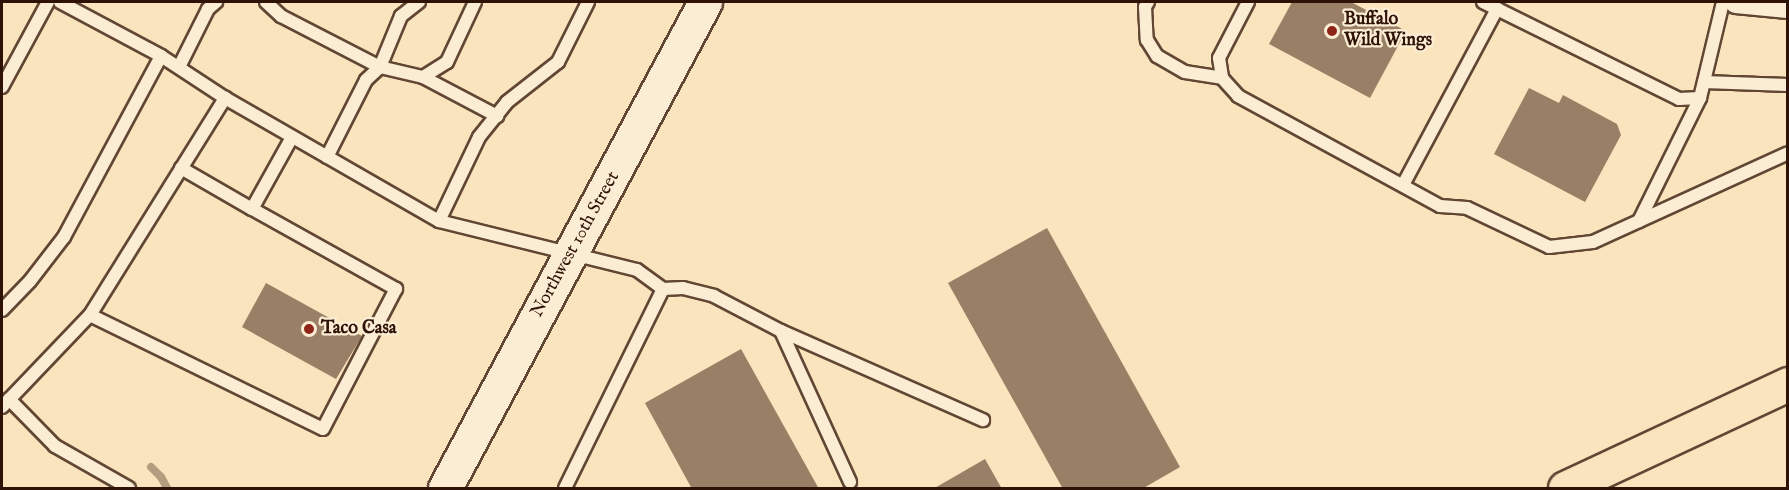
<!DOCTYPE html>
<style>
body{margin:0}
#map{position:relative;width:1789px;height:490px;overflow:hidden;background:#f9e4bd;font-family:"IM FELL English",serif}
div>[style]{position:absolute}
.stream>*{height:8px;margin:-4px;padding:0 4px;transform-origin:4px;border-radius:4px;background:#b49d7f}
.building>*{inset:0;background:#987f65}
.roads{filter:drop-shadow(2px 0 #624634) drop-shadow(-2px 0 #624634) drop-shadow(0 2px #624634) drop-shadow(0 -2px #624634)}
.service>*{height:12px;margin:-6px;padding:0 6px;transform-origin:6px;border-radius:6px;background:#fbedd4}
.minor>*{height:22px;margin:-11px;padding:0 11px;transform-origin:11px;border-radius:11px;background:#fbedd4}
.secondary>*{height:33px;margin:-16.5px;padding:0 16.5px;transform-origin:16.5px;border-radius:16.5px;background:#fbedd4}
.motorway>*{height:33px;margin:-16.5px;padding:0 16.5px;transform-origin:16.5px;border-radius:16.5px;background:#f9e4bd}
.dots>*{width:16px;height:16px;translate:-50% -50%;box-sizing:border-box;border:3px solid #fbedd4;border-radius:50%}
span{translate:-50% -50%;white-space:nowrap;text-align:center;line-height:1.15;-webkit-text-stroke:4.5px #fbedd4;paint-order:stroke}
.poi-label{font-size:18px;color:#2f1206;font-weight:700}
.left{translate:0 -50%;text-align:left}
.street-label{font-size:18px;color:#2f1206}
.frame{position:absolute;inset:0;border:3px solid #2f1206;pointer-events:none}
</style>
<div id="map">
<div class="stream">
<div style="left:151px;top:467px;width:14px;rotate:45deg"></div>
<div style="left:161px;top:477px;width:13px;rotate:61deg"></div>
</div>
<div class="building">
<div style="clip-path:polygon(1292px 2px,1351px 2px,1406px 31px,1370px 98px,1269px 44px)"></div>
<div style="clip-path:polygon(1529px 88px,1559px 103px,1563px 95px,1617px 124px,1621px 135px,1585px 202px,1494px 154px)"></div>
<div style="clip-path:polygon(1047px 228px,1180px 467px,1142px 489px,1063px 489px,948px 283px)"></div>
<div style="clip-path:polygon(266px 283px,362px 336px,336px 379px,242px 327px)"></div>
<div style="clip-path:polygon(741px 349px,819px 489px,692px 489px,645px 403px)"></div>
<div style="clip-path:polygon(985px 459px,1002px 489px,933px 489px)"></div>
</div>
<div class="roads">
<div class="service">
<div style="left:60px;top:2px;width:115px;rotate:28.1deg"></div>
<div style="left:161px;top:56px;width:77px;rotate:33.3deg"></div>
<div style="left:225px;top:98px;width:247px;rotate:29.9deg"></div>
<div style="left:439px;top:221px;width:204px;rotate:13.9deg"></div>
<div style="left:637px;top:270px;width:32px;rotate:36deg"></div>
<div style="left:663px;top:289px;width:222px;rotate:116.2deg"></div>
<div style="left:266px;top:2px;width:21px;rotate:43deg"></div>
<div style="left:281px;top:16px;width:111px;rotate:27.3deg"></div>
<div style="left:380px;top:67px;width:55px;rotate:-67.6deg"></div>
<div style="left:401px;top:16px;width:23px;rotate:-38deg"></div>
<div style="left:1148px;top:2px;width:6px;rotate:121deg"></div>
<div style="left:1145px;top:7px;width:33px;rotate:87deg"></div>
<div style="left:1147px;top:40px;width:19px;rotate:58deg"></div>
<div style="left:1157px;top:56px;width:32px;rotate:30deg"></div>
<div style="left:1185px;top:72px;width:37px;rotate:9deg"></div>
<div style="left:1248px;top:2px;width:63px;rotate:117.4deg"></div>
<div style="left:1219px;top:58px;width:20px;rotate:81deg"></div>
<div style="left:1222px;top:78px;width:24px;rotate:48deg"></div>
<div style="left:1238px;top:96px;width:230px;rotate:28.6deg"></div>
<div style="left:1440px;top:206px;width:27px;rotate:4deg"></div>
<div style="left:1467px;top:208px;width:91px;rotate:25.4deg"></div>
<div style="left:1549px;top:247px;width:44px;rotate:-6.5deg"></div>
<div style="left:1593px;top:242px;width:214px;rotate:-24.5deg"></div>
<div style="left:1483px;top:2px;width:219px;rotate:26.3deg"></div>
<div style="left:1679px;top:99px;width:21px;rotate:-3deg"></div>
<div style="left:1700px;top:98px;width:99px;rotate:-76.5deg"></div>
<div style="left:179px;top:67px;width:65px;rotate:-63.4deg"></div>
<div style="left:208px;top:9px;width:11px;rotate:-41deg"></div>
<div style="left:423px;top:77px;width:84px;rotate:27.8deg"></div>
<div style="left:1704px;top:82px;width:84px;rotate:2deg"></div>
<div style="left:2px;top:87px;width:97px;rotate:-61.6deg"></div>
<div style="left:327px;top:157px;width:86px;rotate:-63.1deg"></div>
<div style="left:366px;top:80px;width:19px;rotate:-43deg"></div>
<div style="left:380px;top:67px;width:44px;rotate:13.1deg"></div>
<div style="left:423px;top:77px;width:28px;rotate:-32deg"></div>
<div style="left:447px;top:62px;width:66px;rotate:-65deg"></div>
<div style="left:181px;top:168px;width:82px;rotate:30deg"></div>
<div style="left:252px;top:209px;width:82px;rotate:-60.9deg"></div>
<div style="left:1403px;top:185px;width:200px;rotate:-61.9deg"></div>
<div style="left:439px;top:221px;width:93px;rotate:-64.5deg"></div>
<div style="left:479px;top:137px;width:45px;rotate:-51.3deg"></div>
<div style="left:507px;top:102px;width:65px;rotate:-38.1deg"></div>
<div style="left:558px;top:62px;width:67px;rotate:-63.4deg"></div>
<div style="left:1639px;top:221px;width:137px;rotate:-63.6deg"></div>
<div style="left:663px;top:289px;width:20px;rotate:-3deg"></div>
<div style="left:683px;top:288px;width:32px;rotate:14deg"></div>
<div style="left:714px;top:296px;width:76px;rotate:27.6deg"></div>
<div style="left:781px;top:331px;width:166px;rotate:65.4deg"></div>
<div style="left:2px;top:310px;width:40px;rotate:-46deg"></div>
<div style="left:30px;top:281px;width:56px;rotate:-52.3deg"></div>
<div style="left:64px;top:237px;width:205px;rotate:-61.8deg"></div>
<div style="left:90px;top:315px;width:259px;rotate:26.1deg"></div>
<div style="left:323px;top:429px;width:158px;rotate:-62.5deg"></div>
<div style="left:396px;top:289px;width:165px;rotate:-150.9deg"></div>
<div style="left:781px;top:331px;width:221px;rotate:23.8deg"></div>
<div style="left:9px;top:399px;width:66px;rotate:45.6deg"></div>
<div style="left:55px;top:446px;width:85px;rotate:29.6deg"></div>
<div style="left:2px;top:407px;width:127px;rotate:-46.3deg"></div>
<div style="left:90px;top:315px;width:256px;rotate:-58.1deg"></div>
</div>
<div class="minor">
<div style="left:1736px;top:2px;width:52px;rotate:5.5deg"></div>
</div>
<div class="secondary">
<div style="left:445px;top:488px;width:551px;rotate:-61.85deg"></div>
</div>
<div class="motorway">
<div style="left:1565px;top:488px;width:246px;rotate:-25deg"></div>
</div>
</div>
<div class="dots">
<div style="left:1332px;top:31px;background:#8f2418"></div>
<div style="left:309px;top:329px;background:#8f2418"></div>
</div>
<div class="poi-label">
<span class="left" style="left:1344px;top:31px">Buffalo<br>Wild Wings</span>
<span class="left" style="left:321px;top:329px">Taco Casa</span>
</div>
<div class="street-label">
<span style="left:576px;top:245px;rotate:-61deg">Northwest 10th Street</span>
</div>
<div class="frame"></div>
</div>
